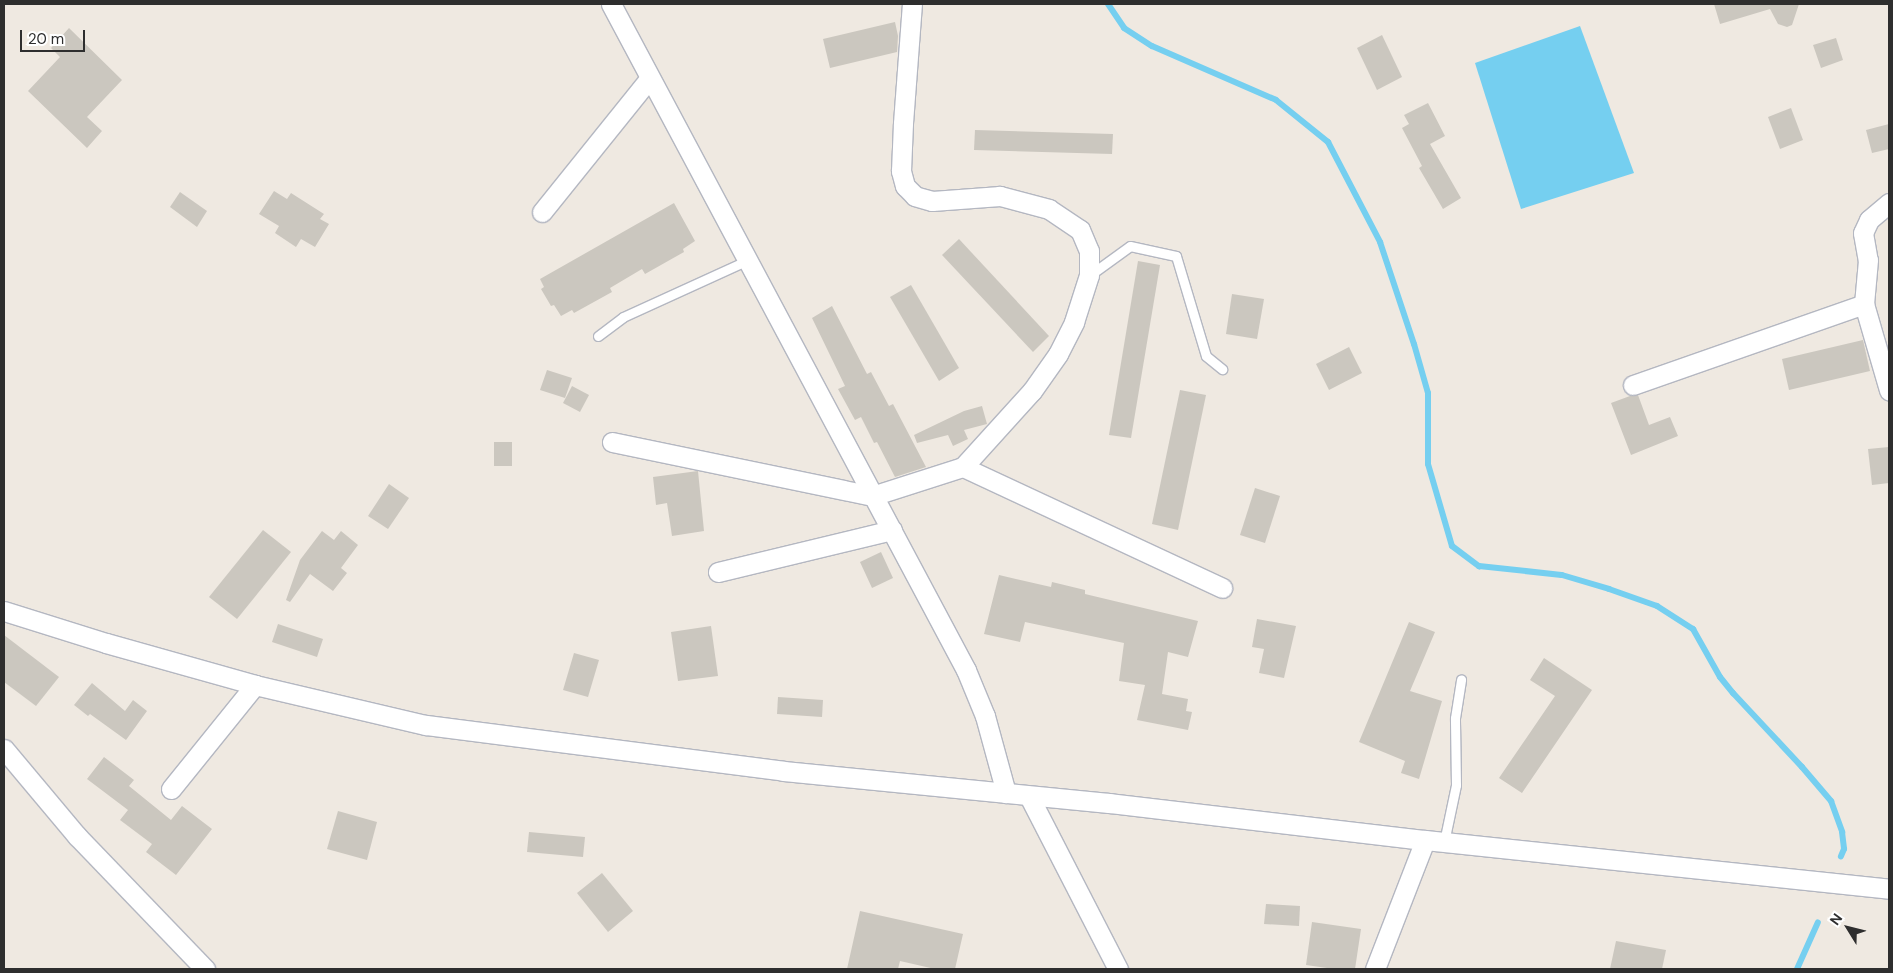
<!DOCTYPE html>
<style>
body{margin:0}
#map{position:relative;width:1893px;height:973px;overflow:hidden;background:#efe9e1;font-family:"DM Sans",sans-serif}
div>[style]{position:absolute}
.water>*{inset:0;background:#75cff0}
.stream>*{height:6px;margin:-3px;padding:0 3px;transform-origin:3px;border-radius:3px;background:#75cff0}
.building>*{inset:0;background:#cbc7bf}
.roads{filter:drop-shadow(1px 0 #b4b7c1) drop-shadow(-1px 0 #b4b7c1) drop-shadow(0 1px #b4b7c1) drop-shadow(0 -1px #b4b7c1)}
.lane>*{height:9px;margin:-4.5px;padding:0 4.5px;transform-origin:4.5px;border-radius:4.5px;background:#fff}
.street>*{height:19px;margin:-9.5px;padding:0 9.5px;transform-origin:9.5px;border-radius:9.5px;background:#fff}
span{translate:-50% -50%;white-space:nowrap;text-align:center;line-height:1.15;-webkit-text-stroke:4px #fff;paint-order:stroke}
.frame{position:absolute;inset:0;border:5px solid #2e2e2e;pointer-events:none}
.north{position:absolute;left:1823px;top:903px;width:50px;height:50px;-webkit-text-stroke:4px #fff;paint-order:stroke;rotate:306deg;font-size:14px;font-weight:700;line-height:20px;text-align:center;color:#2e2e2e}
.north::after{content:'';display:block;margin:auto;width:18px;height:22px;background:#2e2e2e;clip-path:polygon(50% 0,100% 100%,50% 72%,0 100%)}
.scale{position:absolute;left:20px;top:30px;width:65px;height:22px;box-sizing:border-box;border:2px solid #2e2e2e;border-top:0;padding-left:6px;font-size:15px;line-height:18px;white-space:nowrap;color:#2e2e2e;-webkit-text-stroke:4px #fff;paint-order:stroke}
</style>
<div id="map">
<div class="water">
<div style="clip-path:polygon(1580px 26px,1634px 173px,1521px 209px,1475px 63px)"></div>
</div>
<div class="stream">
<div style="left:1108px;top:4px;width:29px;rotate:56deg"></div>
<div style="left:1124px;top:28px;width:33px;rotate:33deg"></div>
<div style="left:1152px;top:46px;width:135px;rotate:23.5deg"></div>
<div style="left:1276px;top:100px;width:67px;rotate:38.9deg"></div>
<div style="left:1328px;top:142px;width:113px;rotate:62.5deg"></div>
<div style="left:1380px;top:242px;width:108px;rotate:71.6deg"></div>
<div style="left:1414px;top:344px;width:51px;rotate:74.1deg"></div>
<div style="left:1428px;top:393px;width:71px;rotate:90deg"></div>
<div style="left:1428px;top:464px;width:85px;rotate:73.7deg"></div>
<div style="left:1452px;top:546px;width:34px;rotate:37deg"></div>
<div style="left:1479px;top:566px;width:83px;rotate:6.2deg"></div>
<div style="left:1562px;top:575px;width:49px;rotate:16.6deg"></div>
<div style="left:1609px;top:589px;width:51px;rotate:19.5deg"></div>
<div style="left:1657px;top:606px;width:43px;rotate:32.6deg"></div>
<div style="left:1693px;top:629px;width:55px;rotate:60.6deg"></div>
<div style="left:1720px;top:677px;width:21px;rotate:51deg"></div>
<div style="left:1733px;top:693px;width:101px;rotate:47deg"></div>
<div style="left:1802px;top:767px;width:45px;rotate:49.5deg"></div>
<div style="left:1831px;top:801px;width:33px;rotate:70deg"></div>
<div style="left:1842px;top:832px;width:17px;rotate:83deg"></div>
<div style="left:1844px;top:849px;width:8px;rotate:113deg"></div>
<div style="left:1797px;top:969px;width:51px;rotate:-65.9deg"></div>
</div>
<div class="building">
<div style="clip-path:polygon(1714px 4px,1799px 4px,1792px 25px,1787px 27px,1778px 24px,1770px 9px,1720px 24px)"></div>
<div style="clip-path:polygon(895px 22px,898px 36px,897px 52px,830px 68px,823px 39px)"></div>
<div style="clip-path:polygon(69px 28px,122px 80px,87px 117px,102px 131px,87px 148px,28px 91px,60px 57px,51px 48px)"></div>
<div style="clip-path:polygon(1382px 35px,1402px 77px,1377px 90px,1357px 48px)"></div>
<div style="clip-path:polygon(1836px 38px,1843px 60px,1821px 68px,1813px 45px)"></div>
<div style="clip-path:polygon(1428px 103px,1445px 136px,1430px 144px,1461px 198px,1443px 209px,1419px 168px,1422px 166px,1402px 128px,1409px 124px,1404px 115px)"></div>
<div style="clip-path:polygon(1791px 108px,1803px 140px,1780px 149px,1768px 117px)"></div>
<div style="clip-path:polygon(1889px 124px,1889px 149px,1872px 153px,1866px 130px)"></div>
<div style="clip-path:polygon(975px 130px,1113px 134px,1112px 154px,974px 150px)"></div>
<div style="clip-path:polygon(274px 191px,287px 199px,291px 193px,324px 214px,320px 219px,329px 224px,315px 247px,301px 239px,296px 247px,275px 233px,279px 226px,259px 214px)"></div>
<div style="clip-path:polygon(180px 192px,207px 211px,197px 227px,170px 207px)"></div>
<div style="clip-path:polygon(674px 203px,695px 241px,683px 249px,684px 252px,645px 274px,642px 269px,610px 288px,612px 292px,574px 313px,572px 310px,561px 316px,554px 305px,551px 306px,541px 289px,544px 287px,540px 279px)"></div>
<div style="clip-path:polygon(959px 239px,1049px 336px,1033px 352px,942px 255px)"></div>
<div style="clip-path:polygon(1138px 261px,1160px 265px,1131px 438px,1109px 435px)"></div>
<div style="clip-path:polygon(911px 285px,959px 368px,939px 381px,890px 297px)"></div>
<div style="clip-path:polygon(1232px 294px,1264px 299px,1257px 339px,1226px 334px)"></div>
<div style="clip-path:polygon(832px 306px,867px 374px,871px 372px,889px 406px,893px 404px,926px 467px,895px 477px,877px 442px,874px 443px,861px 417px,855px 420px,838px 389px,845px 386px,812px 318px)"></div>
<div style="clip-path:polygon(1863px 340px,1870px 371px,1789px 390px,1782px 359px)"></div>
<div style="clip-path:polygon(1349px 347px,1362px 373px,1329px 390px,1316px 364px)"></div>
<div style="clip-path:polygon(547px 370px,572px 378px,565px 398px,540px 390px)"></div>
<div style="clip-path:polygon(572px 386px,589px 395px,580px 412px,563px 403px)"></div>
<div style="clip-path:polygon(1180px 390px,1206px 395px,1178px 530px,1152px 524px)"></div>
<div style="clip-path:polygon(1638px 395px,1649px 425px,1670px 417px,1678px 436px,1631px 455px,1611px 403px,1630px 396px)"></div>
<div style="clip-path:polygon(982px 406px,987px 424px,964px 430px,968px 439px,953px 446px,948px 435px,917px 443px,914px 435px,964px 411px)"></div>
<div style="clip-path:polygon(494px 442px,512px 442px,512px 466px,494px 466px)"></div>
<div style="clip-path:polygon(1889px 447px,1889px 483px,1872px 485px,1868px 449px)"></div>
<div style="clip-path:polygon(698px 471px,704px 531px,672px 536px,667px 503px,656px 505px,653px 477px)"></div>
<div style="clip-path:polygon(389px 484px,409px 498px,388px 529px,368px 516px)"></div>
<div style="clip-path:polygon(1255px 488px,1280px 496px,1265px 543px,1240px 535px)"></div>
<div style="clip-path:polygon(263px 530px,291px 552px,237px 619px,209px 597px)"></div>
<div style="clip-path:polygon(322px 531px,334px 540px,341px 531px,358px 545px,341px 568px,347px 573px,333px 591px,310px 574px,290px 602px,286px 600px,300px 560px)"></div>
<div style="clip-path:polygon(881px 552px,893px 578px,872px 588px,860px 562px)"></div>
<div style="clip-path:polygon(999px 575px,1051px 587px,1052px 582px,1085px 590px,1085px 594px,1198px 621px,1188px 657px,1168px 652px,1162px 694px,1188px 699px,1186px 711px,1192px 712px,1188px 730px,1137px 720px,1145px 685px,1119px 681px,1124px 643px,1025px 622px,1020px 642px,984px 634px)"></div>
<div style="clip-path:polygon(1257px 619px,1296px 626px,1284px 678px,1259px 673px,1264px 649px,1252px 647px)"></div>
<div style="clip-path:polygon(1409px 622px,1435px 632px,1410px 691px,1442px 701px,1419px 779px,1401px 773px,1405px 761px,1359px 742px)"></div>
<div style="clip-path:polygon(278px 624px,323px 639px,317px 657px,272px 642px)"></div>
<div style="clip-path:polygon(711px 626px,718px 676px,678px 681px,671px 632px)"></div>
<div style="clip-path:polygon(4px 635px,59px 677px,36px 706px,4px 682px)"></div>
<div style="clip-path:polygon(574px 653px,599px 660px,588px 697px,563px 690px)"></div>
<div style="clip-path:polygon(1544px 658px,1592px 690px,1522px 793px,1499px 778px,1555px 696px,1530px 680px)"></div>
<div style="clip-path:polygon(92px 683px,125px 711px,133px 700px,147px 711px,126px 740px,90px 714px,88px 716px,74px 705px)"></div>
<div style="clip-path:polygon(778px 697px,823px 700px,822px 717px,777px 714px)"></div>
<div style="clip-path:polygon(104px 757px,134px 780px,129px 786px,171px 820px,182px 806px,212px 829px,176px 875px,146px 852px,152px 844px,120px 820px,128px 810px,87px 779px)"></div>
<div style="clip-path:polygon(338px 811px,377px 822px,367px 860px,327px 849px)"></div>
<div style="clip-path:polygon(529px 832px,585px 837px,583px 857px,527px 852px)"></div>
<div style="clip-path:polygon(602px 873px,633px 911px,608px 932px,577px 893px)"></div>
<div style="clip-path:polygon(1266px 904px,1300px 906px,1299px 926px,1264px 924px)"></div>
<div style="clip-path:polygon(860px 911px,963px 934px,955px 969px,935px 969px,900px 961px,898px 969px,847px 969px)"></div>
<div style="clip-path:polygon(1312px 922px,1361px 929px,1355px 969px,1334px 969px,1306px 965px)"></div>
<div style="clip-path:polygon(1616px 941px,1666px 950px,1662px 969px,1610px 969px)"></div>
</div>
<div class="roads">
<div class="lane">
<div style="left:1090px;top:275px;width:49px;rotate:-35.9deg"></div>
<div style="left:1130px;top:246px;width:47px;rotate:12.3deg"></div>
<div style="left:1176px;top:256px;width:104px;rotate:73.3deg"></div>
<div style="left:1206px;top:356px;width:21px;rotate:39deg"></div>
<div style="left:598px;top:336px;width:31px;rotate:-37deg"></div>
<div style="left:623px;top:317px;width:135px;rotate:-24.5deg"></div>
<div style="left:1444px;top:842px;width:58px;rotate:-78.1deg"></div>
<div style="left:1456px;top:785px;width:67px;rotate:-90.9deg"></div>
<div style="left:1455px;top:718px;width:39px;rotate:-81deg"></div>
</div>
<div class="street">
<div style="left:611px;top:4px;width:755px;rotate:61.94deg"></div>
<div style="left:966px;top:670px;width:50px;rotate:67.6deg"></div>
<div style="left:985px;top:716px;width:80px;rotate:74.7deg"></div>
<div style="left:1889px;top:203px;width:26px;rotate:140deg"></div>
<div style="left:1869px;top:220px;width:14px;rotate:115deg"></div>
<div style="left:1863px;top:233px;width:27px;rotate:80deg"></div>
<div style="left:1868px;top:260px;width:44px;rotate:95.2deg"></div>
<div style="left:1864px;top:304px;width:90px;rotate:73.8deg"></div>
<div style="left:542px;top:212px;width:171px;rotate:-51.2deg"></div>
<div style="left:1633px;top:385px;width:245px;rotate:-19.3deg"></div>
<div style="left:612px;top:442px;width:266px;rotate:11.7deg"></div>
<div style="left:872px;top:496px;width:96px;rotate:-17.7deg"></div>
<div style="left:963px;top:467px;width:103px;rotate:-47.8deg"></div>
<div style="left:1032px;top:391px;width:45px;rotate:-54.9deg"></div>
<div style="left:1058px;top:354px;width:36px;rotate:-63deg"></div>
<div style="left:1074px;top:322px;width:49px;rotate:-72.3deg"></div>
<div style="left:1089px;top:275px;width:24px;rotate:-90deg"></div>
<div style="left:1089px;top:251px;width:23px;rotate:-113deg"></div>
<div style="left:1080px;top:230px;width:37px;rotate:-146deg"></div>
<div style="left:1049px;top:209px;width:51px;rotate:-165.1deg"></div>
<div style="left:1000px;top:196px;width:68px;rotate:175.8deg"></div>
<div style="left:932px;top:201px;width:18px;rotate:-164deg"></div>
<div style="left:915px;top:196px;width:14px;rotate:-135deg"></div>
<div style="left:905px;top:186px;width:16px;rotate:-105deg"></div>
<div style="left:901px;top:171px;width:48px;rotate:-87.6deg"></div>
<div style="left:903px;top:123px;width:119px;rotate:-85.7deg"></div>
<div style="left:963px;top:467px;width:286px;rotate:25deg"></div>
<div style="left:718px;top:572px;width:179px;rotate:-13.6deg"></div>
<div style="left:4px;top:611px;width:107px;rotate:17.4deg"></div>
<div style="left:106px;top:643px;width:155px;rotate:15.7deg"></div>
<div style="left:255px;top:685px;width:176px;rotate:13.2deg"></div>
<div style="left:426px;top:725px;width:360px;rotate:7.3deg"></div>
<div style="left:783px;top:771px;width:328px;rotate:5.6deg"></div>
<div style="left:1109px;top:803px;width:318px;rotate:6.7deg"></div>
<div style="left:1425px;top:840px;width:467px;rotate:6deg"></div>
<div style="left:4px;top:749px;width:114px;rotate:50deg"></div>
<div style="left:77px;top:836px;width:185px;rotate:46.1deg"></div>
<div style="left:171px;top:789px;width:134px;rotate:-51.1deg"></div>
<div style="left:1029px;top:796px;width:195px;rotate:62.8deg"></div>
<div style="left:1375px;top:969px;width:138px;rotate:-68.8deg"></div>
</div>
</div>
<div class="frame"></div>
<div class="north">N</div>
<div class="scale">20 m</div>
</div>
